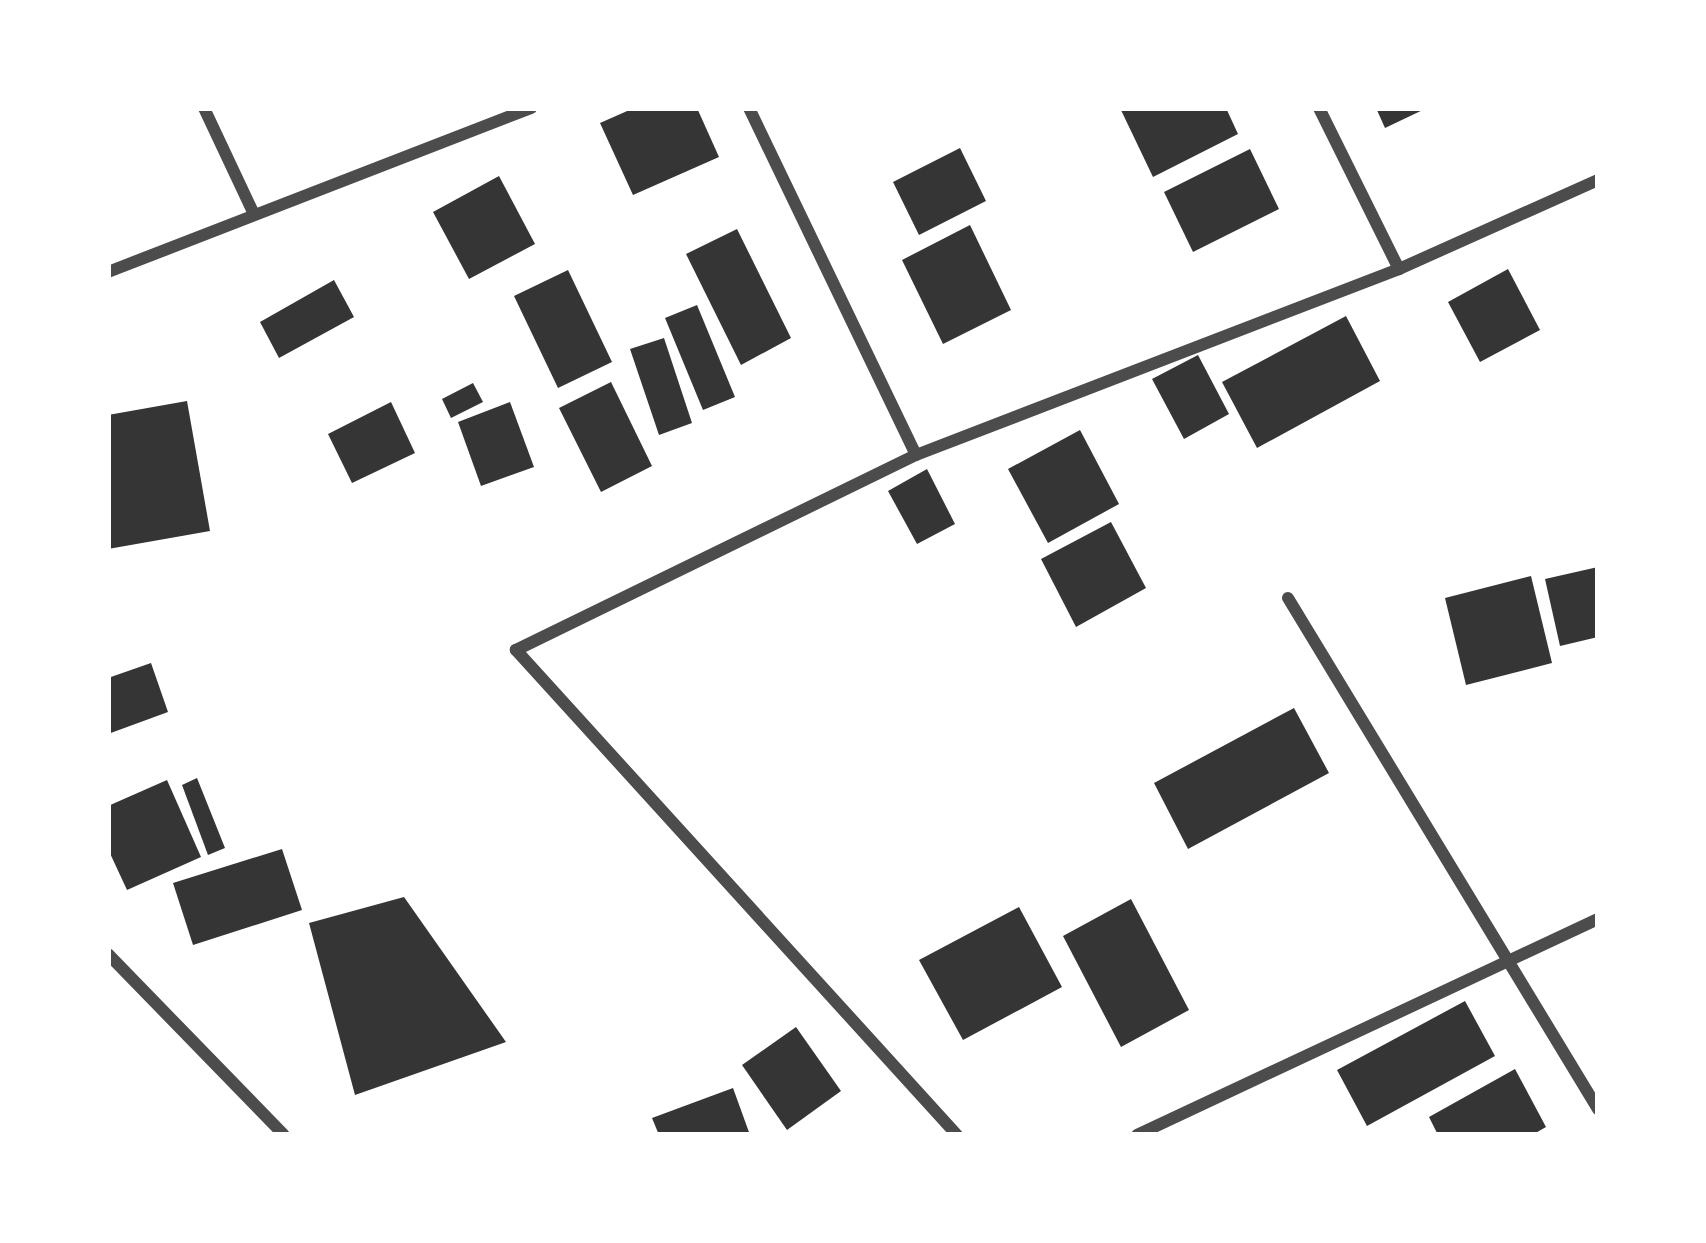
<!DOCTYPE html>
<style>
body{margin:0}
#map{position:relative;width:1706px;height:1243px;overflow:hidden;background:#fff;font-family:"Asap Condensed",sans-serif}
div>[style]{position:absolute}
.building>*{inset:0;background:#353535}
.minor>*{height:12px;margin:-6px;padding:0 6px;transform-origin:6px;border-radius:6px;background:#4c4c4c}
span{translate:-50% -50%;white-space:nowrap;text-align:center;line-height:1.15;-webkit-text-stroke:9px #fff;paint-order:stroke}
.frame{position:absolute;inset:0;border:111px solid #fff;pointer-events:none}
</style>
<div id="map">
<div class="building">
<div style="clip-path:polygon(634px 108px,697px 108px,719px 157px,633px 195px,600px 123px)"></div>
<div style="clip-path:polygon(1120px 108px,1226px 108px,1238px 134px,1153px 177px)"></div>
<div style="clip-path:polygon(1376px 108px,1427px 108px,1385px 128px)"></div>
<div style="clip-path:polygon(960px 148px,986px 201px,919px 235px,893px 182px)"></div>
<div style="clip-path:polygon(1250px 149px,1279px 209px,1193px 252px,1164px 192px)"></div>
<div style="clip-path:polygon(499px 176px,535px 244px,469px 279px,433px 212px)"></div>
<div style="clip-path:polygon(970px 225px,1011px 310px,943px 344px,902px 260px)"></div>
<div style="clip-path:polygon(737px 229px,791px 338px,741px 365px,686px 254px)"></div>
<div style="clip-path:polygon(1508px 269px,1540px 330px,1480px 362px,1448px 302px)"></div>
<div style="clip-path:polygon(568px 270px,612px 362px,558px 388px,514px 296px)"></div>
<div style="clip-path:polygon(334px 280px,354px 317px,279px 358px,260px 322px)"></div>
<div style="clip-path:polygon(697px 305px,735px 397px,703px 410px,665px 318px)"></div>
<div style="clip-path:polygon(1346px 316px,1380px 381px,1257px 448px,1222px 382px)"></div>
<div style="clip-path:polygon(664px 338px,692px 423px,659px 435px,630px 349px)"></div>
<div style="clip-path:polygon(1198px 355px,1229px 414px,1184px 439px,1152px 379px)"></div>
<div style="clip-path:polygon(611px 382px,652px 466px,601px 492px,559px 408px)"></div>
<div style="clip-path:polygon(473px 383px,483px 402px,451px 418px,442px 399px)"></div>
<div style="clip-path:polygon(187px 401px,210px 531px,108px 549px,108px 415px)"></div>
<div style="clip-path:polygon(391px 402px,415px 453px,352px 483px,328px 434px)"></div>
<div style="clip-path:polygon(510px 402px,534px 467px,481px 486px,458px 422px)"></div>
<div style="clip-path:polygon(1080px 430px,1119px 504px,1048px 543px,1008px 469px)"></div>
<div style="clip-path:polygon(927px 469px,955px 524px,917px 544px,888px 491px)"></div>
<div style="clip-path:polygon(1111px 522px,1146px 588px,1076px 627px,1041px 559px)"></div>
<div style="clip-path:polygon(1598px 567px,1598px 637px,1560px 646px,1545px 579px)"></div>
<div style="clip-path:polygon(1531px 576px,1552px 663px,1466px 685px,1445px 598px)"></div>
<div style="clip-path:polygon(151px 663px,168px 712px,108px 734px,108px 678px)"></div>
<div style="clip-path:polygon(1294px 708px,1329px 773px,1188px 849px,1154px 783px)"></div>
<div style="clip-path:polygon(197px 778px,225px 848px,208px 855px,182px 785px)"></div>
<div style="clip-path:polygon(167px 780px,201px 857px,127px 890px,108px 849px,108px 806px)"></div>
<div style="clip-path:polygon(282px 849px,302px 910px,193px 945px,173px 883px)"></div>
<div style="clip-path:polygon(404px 897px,506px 1042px,355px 1095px,309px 923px)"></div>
<div style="clip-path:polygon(1131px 899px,1189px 1010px,1121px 1047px,1063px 936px)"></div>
<div style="clip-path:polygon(1019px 907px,1062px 987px,963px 1040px,919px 960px)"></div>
<div style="clip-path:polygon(1465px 1001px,1495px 1056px,1367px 1126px,1337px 1070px)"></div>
<div style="clip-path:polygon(796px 1027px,841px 1091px,787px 1130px,742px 1065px)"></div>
<div style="clip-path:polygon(1515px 1069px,1546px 1127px,1532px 1135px,1438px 1135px,1429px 1117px)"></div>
<div style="clip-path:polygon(733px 1088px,750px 1135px,659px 1135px,652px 1118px)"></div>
</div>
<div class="minor">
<div style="left:204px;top:108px;width:115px;rotate:64.8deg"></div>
<div style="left:749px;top:108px;width:385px;rotate:64.3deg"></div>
<div style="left:1319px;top:108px;width:180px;rotate:63.6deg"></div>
<div style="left:108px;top:272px;width:454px;rotate:-21.2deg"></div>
<div style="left:1288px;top:598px;width:598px;rotate:58.76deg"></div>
<div style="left:108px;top:954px;width:252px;rotate:45.8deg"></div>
<div style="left:957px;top:1135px;width:656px;rotate:-132.28deg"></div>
<div style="left:516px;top:650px;width:445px;rotate:-26deg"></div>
<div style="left:916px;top:455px;width:518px;rotate:-21.06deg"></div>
<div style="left:1399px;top:269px;width:218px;rotate:-24.1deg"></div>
<div style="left:1137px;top:1135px;width:509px;rotate:-25.11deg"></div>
</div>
<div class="frame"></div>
</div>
